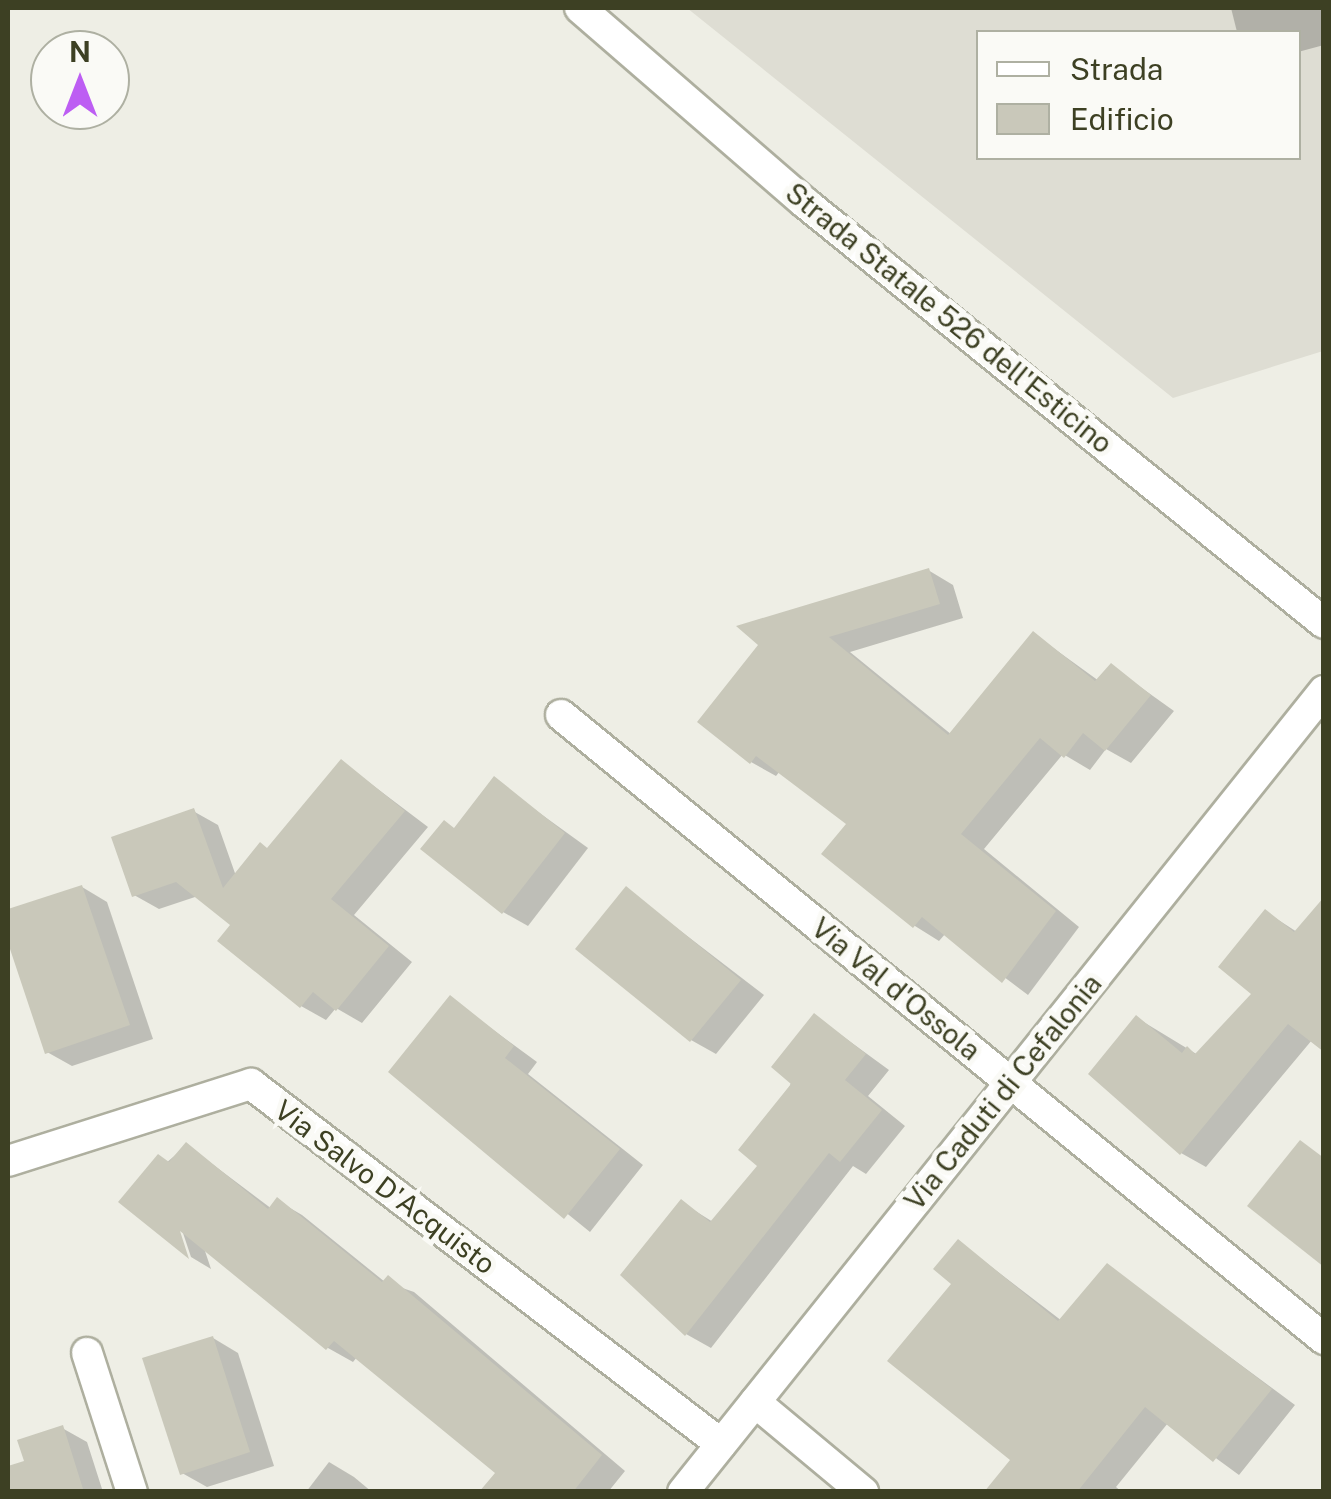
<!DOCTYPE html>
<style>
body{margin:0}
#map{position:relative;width:1331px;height:1499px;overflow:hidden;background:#eeeee5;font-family:"Public Sans",sans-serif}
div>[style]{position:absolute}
.built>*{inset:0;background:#deddd3}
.shadow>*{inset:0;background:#0003}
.building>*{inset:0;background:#c9c8ba}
.roads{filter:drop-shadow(2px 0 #aeaf9f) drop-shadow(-2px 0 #aeaf9f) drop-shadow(0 2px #aeaf9f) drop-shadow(0 -2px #aeaf9f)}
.minor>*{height:30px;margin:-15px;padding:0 15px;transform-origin:15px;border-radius:15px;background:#fff}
.tertiary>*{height:30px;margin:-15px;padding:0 15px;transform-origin:15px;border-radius:15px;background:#fff}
span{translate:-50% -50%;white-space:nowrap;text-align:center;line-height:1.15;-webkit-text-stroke:10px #fafaf6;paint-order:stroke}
.street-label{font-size:28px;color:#3d4023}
.frame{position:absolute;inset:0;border:10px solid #3d4023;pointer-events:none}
.legend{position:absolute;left:976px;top:30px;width:325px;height:130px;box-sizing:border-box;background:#fafaf6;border:2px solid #aeb0a2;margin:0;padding:12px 18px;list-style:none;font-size:30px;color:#3d4023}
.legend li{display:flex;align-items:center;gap:20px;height:50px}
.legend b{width:50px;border:2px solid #aeb0a2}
.north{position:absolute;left:30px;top:30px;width:100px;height:100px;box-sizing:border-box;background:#fafaf6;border:2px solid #aeb0a2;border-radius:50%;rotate:0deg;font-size:28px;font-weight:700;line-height:40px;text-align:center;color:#3d4023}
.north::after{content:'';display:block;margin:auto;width:35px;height:45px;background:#bd5ef3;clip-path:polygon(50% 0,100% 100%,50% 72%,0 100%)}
</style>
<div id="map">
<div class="built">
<div style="clip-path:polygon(evenodd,687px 8px,1323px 8px,1323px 351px,1173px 398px,687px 8px,978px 32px,1298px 32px,1298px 158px,978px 158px,978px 32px)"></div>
</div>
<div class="shadow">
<div style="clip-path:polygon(1231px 8px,1324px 8px,1324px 45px,1298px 52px,1298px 32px,1237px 32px)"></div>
<div style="clip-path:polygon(928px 570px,953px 585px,963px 618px,850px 652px,952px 735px,1034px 634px,1099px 681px,1111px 666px,1174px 711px,1131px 763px,1106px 749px,1090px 770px,1063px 754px,984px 849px,1079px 927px,1028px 995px,946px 933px,939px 941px,915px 926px,825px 854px,850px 823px,780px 771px,776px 776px,751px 762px,700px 722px)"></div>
<div style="clip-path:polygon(342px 762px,428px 827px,354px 915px,412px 962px,362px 1023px,336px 1008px,326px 1020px,301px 1006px,233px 925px,198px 896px,159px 909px,134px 895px,193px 811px,218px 825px,236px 876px,269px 850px)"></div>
<div style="clip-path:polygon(494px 780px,588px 848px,528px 926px,503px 912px,456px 829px)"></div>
<div style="clip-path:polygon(82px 887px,107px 902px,153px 1039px,72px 1066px,47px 1052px,8px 935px,8px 911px)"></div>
<div style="clip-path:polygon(626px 889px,764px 995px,716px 1054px,691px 1040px)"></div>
<div style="clip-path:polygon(1266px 912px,1297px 932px,1312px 1040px,1206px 1167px,1181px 1153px,1137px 1018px,1198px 1055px,1255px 994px)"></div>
<div style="clip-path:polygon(450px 998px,537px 1062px,528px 1074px,643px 1165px,590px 1232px,392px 1072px)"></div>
<div style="clip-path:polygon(815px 1016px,889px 1070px,868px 1096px,905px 1126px,866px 1174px,853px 1166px,711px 1348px,686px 1334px,681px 1202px,713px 1222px,761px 1166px)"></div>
<div style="clip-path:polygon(187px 1145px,272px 1209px,278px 1201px,302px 1215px,385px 1282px,414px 1292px,625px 1471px,608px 1492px,483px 1492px,498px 1472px,357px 1357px,353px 1362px,328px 1348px,204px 1248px,211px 1269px,191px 1257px,178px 1218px,122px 1201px)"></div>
<div style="clip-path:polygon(959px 1242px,1062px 1321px,1107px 1266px,1295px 1405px,1239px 1475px,1168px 1423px,1116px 1487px,1122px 1492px,1014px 1492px,1013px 1460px,954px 1283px)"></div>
<div style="clip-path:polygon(213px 1338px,238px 1353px,274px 1466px,207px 1487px,182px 1473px)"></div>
<div style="clip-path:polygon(62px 1428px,87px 1442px,103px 1492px,8px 1492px,8px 1469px,27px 1462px)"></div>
<div style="clip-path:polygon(329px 1462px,354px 1477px,372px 1492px,306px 1492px)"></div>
</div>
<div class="building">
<div style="clip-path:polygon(929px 568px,940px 604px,829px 637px,948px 735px,1033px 631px,1095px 681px,1111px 663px,1151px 695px,1105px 751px,1083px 733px,1064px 758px,1040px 738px,961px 834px,1056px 911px,1002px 983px,922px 917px,913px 928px,821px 854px,846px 824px,756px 756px,750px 764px,697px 722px,758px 645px,736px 626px)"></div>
<div style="clip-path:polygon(341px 759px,405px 811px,331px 899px,389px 946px,336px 1011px,313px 992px,300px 1008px,217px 941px,230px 925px,176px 882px,132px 897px,111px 837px,194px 808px,223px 888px,260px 842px,267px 848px)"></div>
<div style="clip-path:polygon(494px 776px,565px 833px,502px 914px,420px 849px,444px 820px,454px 828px)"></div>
<div style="clip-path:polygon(82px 885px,130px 1025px,45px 1054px,8px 943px,8px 909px)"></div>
<div style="clip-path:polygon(626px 886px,741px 980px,690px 1042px,575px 949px)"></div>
<div style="clip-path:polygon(1324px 897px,1324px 1052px,1288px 1024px,1180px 1155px,1088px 1074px,1136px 1015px,1182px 1053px,1187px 1046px,1195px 1054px,1251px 994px,1218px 967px,1265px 909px,1294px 932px)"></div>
<div style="clip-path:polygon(450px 995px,514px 1046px,505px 1058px,620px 1149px,564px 1219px,388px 1072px)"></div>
<div style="clip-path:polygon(814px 1013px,866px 1054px,845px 1080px,882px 1110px,840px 1162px,829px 1153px,685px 1336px,620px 1275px,681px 1199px,710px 1222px,757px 1166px,738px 1150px,791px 1084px,771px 1067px)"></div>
<div style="clip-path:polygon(1300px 1140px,1324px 1158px,1324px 1267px,1247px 1206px)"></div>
<div style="clip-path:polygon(186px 1142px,268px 1209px,277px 1197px,382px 1282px,388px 1275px,602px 1455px,573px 1492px,479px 1492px,495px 1473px,334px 1341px,326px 1350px,180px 1231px,189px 1259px,118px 1202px,158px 1154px,169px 1162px)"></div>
<div style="clip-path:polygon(958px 1239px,1058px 1321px,1107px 1263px,1272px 1389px,1213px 1462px,1145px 1407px,1077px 1492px,984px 1492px,1010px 1460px,887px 1361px,951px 1284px,933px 1269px)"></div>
<div style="clip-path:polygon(213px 1336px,250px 1452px,180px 1475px,142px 1358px)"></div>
<div style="clip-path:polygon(63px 1425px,84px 1492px,8px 1492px,8px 1466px,24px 1461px,17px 1440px)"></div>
</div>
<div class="roads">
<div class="minor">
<div style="left:561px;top:715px;width:986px;rotate:39.28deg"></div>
<div style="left:8px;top:1161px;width:255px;rotate:-17.6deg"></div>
<div style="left:251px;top:1084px;width:592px;rotate:37.45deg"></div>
<div style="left:87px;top:1353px;width:146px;rotate:72.1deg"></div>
<div style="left:755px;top:1402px;width:141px;rotate:39.8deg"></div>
<div style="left:683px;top:1492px;width:1026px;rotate:-51.33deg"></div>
</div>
<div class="tertiary">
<div style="left:580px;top:8px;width:296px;rotate:40.9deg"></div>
<div style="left:804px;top:202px;width:669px;rotate:38.99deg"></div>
</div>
</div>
<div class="street-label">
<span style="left:949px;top:318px;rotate:39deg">Strada Statale 526 dell'Esticino</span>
<span style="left:896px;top:989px;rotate:39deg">Via Val d'Ossola</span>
<span style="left:1003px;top:1092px;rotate:-51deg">Via Caduti di Cefalonia</span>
<span style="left:385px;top:1187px;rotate:37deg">Via Salvo D'Acquisto</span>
</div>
<div class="frame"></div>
<ul class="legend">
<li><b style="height:12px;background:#fff"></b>Strada</li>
<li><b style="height:28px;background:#c9c8ba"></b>Edificio</li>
</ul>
<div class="north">N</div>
</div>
